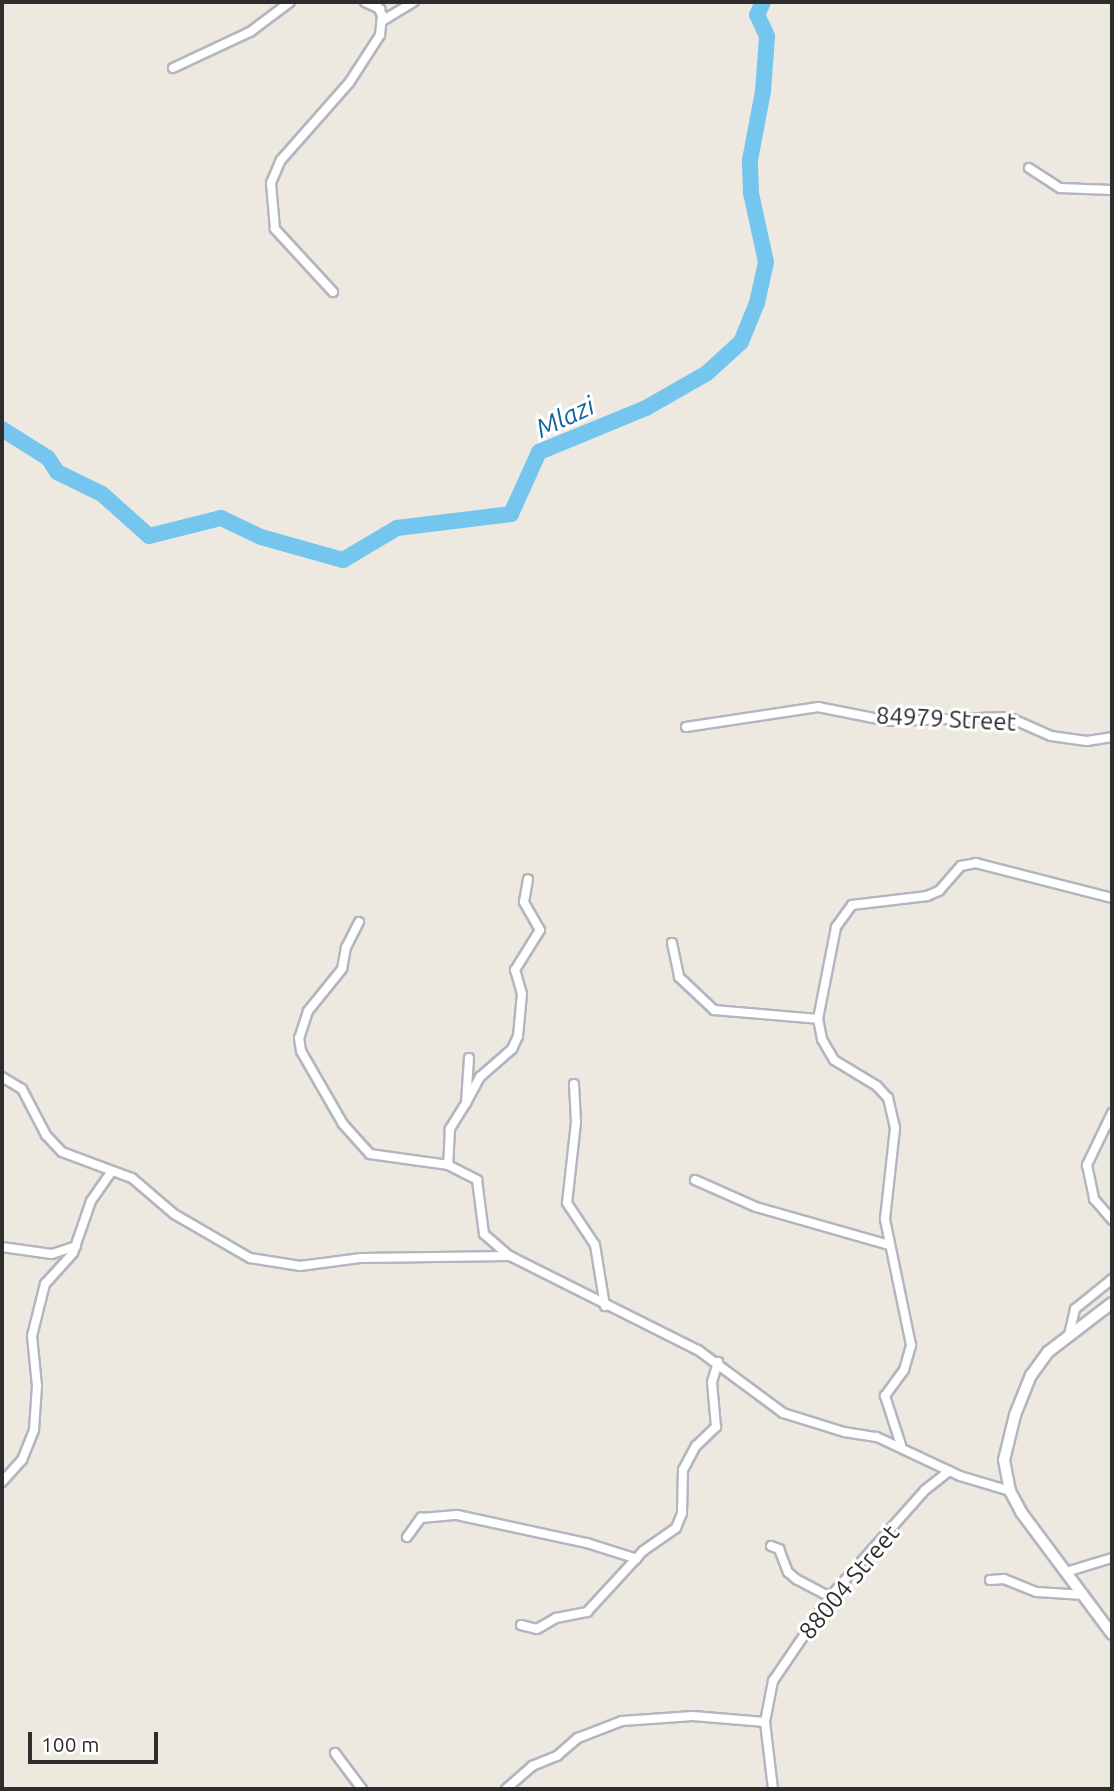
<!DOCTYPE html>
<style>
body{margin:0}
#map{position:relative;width:1114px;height:1791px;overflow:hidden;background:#eee9e0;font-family:Ubuntu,sans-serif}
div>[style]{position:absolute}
.river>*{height:16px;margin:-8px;padding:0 8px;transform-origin:8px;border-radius:8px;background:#75c6ee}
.roads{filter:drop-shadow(2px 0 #b3b5c0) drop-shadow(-2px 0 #b3b5c0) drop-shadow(0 2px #b3b5c0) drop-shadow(0 -2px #b3b5c0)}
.street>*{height:8px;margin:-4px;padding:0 4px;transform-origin:4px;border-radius:4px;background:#fff}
.secondary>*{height:10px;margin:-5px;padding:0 5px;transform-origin:5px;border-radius:5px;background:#fff}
span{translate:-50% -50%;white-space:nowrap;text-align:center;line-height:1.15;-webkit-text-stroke:6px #fff;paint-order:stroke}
.street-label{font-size:24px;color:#2d2d2d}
.water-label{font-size:26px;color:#0f64a0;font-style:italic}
.frame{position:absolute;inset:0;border:4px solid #2d2d2d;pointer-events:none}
.scale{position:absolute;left:28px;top:1732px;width:130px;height:32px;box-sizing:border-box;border:4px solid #2d2d2d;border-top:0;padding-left:9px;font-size:21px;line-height:24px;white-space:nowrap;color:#2d2d2d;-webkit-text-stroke:5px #fff;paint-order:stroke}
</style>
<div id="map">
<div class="river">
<div style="left:2px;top:429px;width:54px;rotate:32.2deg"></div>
<div style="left:48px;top:458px;width:17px;rotate:57deg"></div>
<div style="left:57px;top:472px;width:50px;rotate:26.1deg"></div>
<div style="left:102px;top:494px;width:63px;rotate:41.8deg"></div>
<div style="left:149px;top:536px;width:74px;rotate:-14deg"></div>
<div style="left:221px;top:518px;width:44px;rotate:25.4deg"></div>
<div style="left:261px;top:537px;width:85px;rotate:15.7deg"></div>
<div style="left:343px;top:560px;width:63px;rotate:-30.7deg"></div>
<div style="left:397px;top:528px;width:115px;rotate:-7deg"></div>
<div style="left:511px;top:514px;width:68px;rotate:-65.7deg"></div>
<div style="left:539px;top:452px;width:116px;rotate:-22.4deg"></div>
<div style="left:646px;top:408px;width:70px;rotate:-29.8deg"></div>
<div style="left:707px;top:373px;width:46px;rotate:-42.4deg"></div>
<div style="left:741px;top:342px;width:42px;rotate:-67.7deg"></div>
<div style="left:757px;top:303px;width:42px;rotate:-77.6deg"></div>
<div style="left:766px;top:262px;width:71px;rotate:-102.3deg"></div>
<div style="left:751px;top:193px;width:33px;rotate:-92deg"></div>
<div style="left:750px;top:160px;width:70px;rotate:-79.3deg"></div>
<div style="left:763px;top:91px;width:55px;rotate:-85.8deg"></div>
<div style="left:767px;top:36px;width:23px;rotate:-115deg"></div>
<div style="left:757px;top:15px;width:14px;rotate:-65deg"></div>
</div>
<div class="roads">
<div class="street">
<div style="left:365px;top:2px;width:17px;rotate:25deg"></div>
<div style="left:382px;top:21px;width:37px;rotate:-31deg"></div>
<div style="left:173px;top:68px;width:85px;rotate:-25.1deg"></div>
<div style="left:250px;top:32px;width:50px;rotate:-36.9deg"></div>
<div style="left:1029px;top:168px;width:37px;rotate:33deg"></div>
<div style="left:1060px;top:188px;width:52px;rotate:2.2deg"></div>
<div style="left:333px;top:292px;width:86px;rotate:-132.6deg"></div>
<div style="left:275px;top:229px;width:46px;rotate:-95deg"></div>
<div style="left:271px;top:183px;width:25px;rotate:-67deg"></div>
<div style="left:281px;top:160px;width:103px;rotate:-48.6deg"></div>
<div style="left:349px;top:83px;width:57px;rotate:-57.1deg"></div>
<div style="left:380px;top:35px;width:20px;rotate:-84deg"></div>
<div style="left:382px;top:15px;width:15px;rotate:-118deg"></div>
<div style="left:686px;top:727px;width:134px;rotate:-8.6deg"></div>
<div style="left:818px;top:707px;width:72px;rotate:11.2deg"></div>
<div style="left:889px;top:721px;width:119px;rotate:-1.9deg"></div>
<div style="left:1008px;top:717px;width:47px;rotate:23.8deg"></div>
<div style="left:1051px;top:736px;width:36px;rotate:8deg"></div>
<div style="left:1087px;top:741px;width:25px;rotate:-9deg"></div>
<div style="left:359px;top:922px;width:28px;rotate:117deg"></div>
<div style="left:346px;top:947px;width:22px;rotate:100deg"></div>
<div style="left:342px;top:969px;width:54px;rotate:129deg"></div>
<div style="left:308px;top:1011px;width:28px;rotate:108deg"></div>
<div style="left:299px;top:1038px;width:13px;rotate:81deg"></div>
<div style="left:301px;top:1051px;width:84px;rotate:60.1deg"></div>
<div style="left:343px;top:1124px;width:40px;rotate:48deg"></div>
<div style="left:370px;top:1154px;width:79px;rotate:8deg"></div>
<div style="left:672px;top:943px;width:35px;rotate:78deg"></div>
<div style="left:679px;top:977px;width:48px;rotate:43.3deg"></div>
<div style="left:714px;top:1010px;width:104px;rotate:4.9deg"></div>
<div style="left:469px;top:1058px;width:45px;rotate:93.8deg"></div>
<div style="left:466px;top:1103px;width:31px;rotate:122deg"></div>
<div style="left:450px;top:1129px;width:36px;rotate:93deg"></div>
<div style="left:448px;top:1165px;width:33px;rotate:27deg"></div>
<div style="left:477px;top:1180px;width:54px;rotate:82.6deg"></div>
<div style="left:484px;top:1234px;width:30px;rotate:41deg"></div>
<div style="left:2px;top:1077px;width:23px;rotate:31deg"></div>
<div style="left:22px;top:1089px;width:52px;rotate:62.4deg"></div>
<div style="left:46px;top:1135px;width:23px;rotate:47deg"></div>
<div style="left:62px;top:1152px;width:75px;rotate:20.4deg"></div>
<div style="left:132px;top:1178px;width:55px;rotate:40.6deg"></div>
<div style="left:174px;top:1214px;width:88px;rotate:30.1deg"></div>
<div style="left:250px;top:1258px;width:51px;rotate:9.1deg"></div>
<div style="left:300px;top:1266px;width:62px;rotate:-7.5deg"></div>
<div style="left:361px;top:1258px;width:149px;rotate:-0.8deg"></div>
<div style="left:510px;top:1256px;width:210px;rotate:26.6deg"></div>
<div style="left:698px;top:1350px;width:106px;rotate:36.5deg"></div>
<div style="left:783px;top:1413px;width:64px;rotate:17.3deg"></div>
<div style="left:844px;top:1432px;width:33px;rotate:9deg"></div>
<div style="left:877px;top:1437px;width:92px;rotate:25.2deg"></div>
<div style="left:960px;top:1476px;width:52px;rotate:16.7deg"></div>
<div style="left:574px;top:1084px;width:38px;rotate:87deg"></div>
<div style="left:576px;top:1122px;width:81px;rotate:96.3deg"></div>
<div style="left:567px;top:1203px;width:50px;rotate:56.3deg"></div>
<div style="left:595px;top:1245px;width:62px;rotate:80.7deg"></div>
<div style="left:466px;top:1103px;width:30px;rotate:-62deg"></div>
<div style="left:480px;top:1077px;width:43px;rotate:-41.2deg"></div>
<div style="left:512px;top:1049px;width:14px;rotate:-65deg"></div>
<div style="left:518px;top:1036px;width:42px;rotate:-84.6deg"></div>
<div style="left:522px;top:994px;width:25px;rotate:-106deg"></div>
<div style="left:515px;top:970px;width:47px;rotate:-58deg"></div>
<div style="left:540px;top:930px;width:32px;rotate:-120deg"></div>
<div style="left:524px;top:902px;width:23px;rotate:-80deg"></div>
<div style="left:1112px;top:1113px;width:58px;rotate:115.7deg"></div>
<div style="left:1087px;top:1165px;width:35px;rotate:78deg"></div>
<div style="left:1094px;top:1199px;width:28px;rotate:49deg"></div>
<div style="left:695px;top:1180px;width:67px;rotate:23.9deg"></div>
<div style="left:756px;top:1207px;width:138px;rotate:15.9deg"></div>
<div style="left:2px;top:1247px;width:50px;rotate:8deg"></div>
<div style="left:52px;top:1254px;width:25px;rotate:-18deg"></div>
<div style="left:1069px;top:1335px;width:27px;rotate:-77deg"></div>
<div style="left:1075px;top:1309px;width:48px;rotate:-39deg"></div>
<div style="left:901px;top:1445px;width:52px;rotate:-108.1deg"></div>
<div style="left:885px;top:1396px;width:32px;rotate:-54deg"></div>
<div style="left:904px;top:1370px;width:26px;rotate:-74deg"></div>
<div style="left:911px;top:1345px;width:129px;rotate:-101.7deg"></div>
<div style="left:885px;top:1219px;width:92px;rotate:-83.7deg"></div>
<div style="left:895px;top:1128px;width:31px;rotate:-103deg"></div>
<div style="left:888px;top:1098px;width:16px;rotate:-133deg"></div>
<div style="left:877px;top:1086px;width:50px;rotate:-148.8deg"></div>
<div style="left:834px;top:1060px;width:24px;rotate:-120deg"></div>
<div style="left:822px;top:1039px;width:20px;rotate:-101deg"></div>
<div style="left:818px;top:1019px;width:94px;rotate:-78.9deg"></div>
<div style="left:836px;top:927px;width:27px;rotate:-54deg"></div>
<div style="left:852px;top:905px;width:76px;rotate:-6.8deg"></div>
<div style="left:927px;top:896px;width:13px;rotate:-23deg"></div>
<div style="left:939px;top:891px;width:33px;rotate:-49deg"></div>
<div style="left:961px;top:866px;width:15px;rotate:-11deg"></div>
<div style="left:976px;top:863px;width:140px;rotate:14.4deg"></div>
<div style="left:2px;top:1482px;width:30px;rotate:-48deg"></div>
<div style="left:22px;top:1460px;width:32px;rotate:-68deg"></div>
<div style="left:34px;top:1430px;width:44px;rotate:-86.1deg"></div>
<div style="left:37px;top:1386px;width:50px;rotate:-95.7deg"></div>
<div style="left:32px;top:1336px;width:54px;rotate:-76deg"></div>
<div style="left:45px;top:1284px;width:42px;rotate:-47.9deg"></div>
<div style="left:73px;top:1253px;width:55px;rotate:-70.9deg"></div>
<div style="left:91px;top:1201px;width:35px;rotate:-55deg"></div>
<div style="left:407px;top:1537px;width:24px;rotate:-54deg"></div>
<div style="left:421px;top:1518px;width:36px;rotate:-5deg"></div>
<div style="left:457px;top:1515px;width:133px;rotate:12.2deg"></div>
<div style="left:587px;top:1543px;width:52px;rotate:17.7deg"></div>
<div style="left:771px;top:1546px;width:9px;rotate:21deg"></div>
<div style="left:779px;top:1549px;width:25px;rotate:69deg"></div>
<div style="left:788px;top:1572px;width:11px;rotate:41deg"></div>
<div style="left:796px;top:1579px;width:38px;rotate:28deg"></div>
<div style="left:1066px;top:1572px;width:48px;rotate:-16.9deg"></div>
<div style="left:990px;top:1580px;width:14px;rotate:-4deg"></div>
<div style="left:1004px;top:1579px;width:35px;rotate:22deg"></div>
<div style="left:1037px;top:1592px;width:47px;rotate:3.7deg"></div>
<div style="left:521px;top:1625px;width:16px;rotate:14deg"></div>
<div style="left:537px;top:1629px;width:22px;rotate:-30deg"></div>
<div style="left:556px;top:1618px;width:32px;rotate:-11deg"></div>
<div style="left:587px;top:1612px;width:83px;rotate:-47.4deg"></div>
<div style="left:643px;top:1551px;width:40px;rotate:-34.9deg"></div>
<div style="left:676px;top:1528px;width:16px;rotate:-68deg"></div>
<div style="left:682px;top:1513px;width:43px;rotate:-88.7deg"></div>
<div style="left:683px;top:1470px;width:27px;rotate:-62deg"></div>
<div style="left:696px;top:1446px;width:28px;rotate:-44deg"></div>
<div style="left:716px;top:1427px;width:45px;rotate:-95.1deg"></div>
<div style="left:712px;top:1382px;width:21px;rotate:-73deg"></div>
<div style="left:335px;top:1753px;width:45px;rotate:53.1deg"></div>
<div style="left:506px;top:1789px;width:35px;rotate:-41deg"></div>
<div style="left:532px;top:1766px;width:27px;rotate:-22deg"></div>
<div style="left:557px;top:1756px;width:28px;rotate:-41deg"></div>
<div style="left:578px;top:1738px;width:47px;rotate:-21.1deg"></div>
<div style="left:622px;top:1721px;width:71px;rotate:-4deg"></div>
<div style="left:693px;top:1716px;width:72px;rotate:4.8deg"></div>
<div style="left:773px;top:1789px;width:67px;rotate:-96.8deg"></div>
<div style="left:765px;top:1722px;width:42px;rotate:-79deg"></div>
<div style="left:773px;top:1681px;width:102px;rotate:-55.8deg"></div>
<div style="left:830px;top:1597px;width:143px;rotate:-48.4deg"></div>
<div style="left:925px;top:1490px;width:31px;rotate:-38deg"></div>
</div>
<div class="secondary">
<div style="left:1112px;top:1303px;width:81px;rotate:142.6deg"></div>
<div style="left:1048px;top:1352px;width:29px;rotate:126deg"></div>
<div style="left:1031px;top:1375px;width:43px;rotate:111.8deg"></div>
<div style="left:1015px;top:1415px;width:46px;rotate:103.7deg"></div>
<div style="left:1004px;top:1460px;width:32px;rotate:79deg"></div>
<div style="left:1010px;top:1491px;width:24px;rotate:62deg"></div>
<div style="left:1021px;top:1512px;width:152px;rotate:53.3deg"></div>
</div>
</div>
<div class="street-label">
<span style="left:946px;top:719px;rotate:3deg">84979 Street</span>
<span style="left:849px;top:1582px;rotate:-50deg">88004 Street</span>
</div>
<div class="water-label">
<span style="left:565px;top:417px;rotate:-25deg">Mlazi</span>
</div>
<div class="frame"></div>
<div class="scale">100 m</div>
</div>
